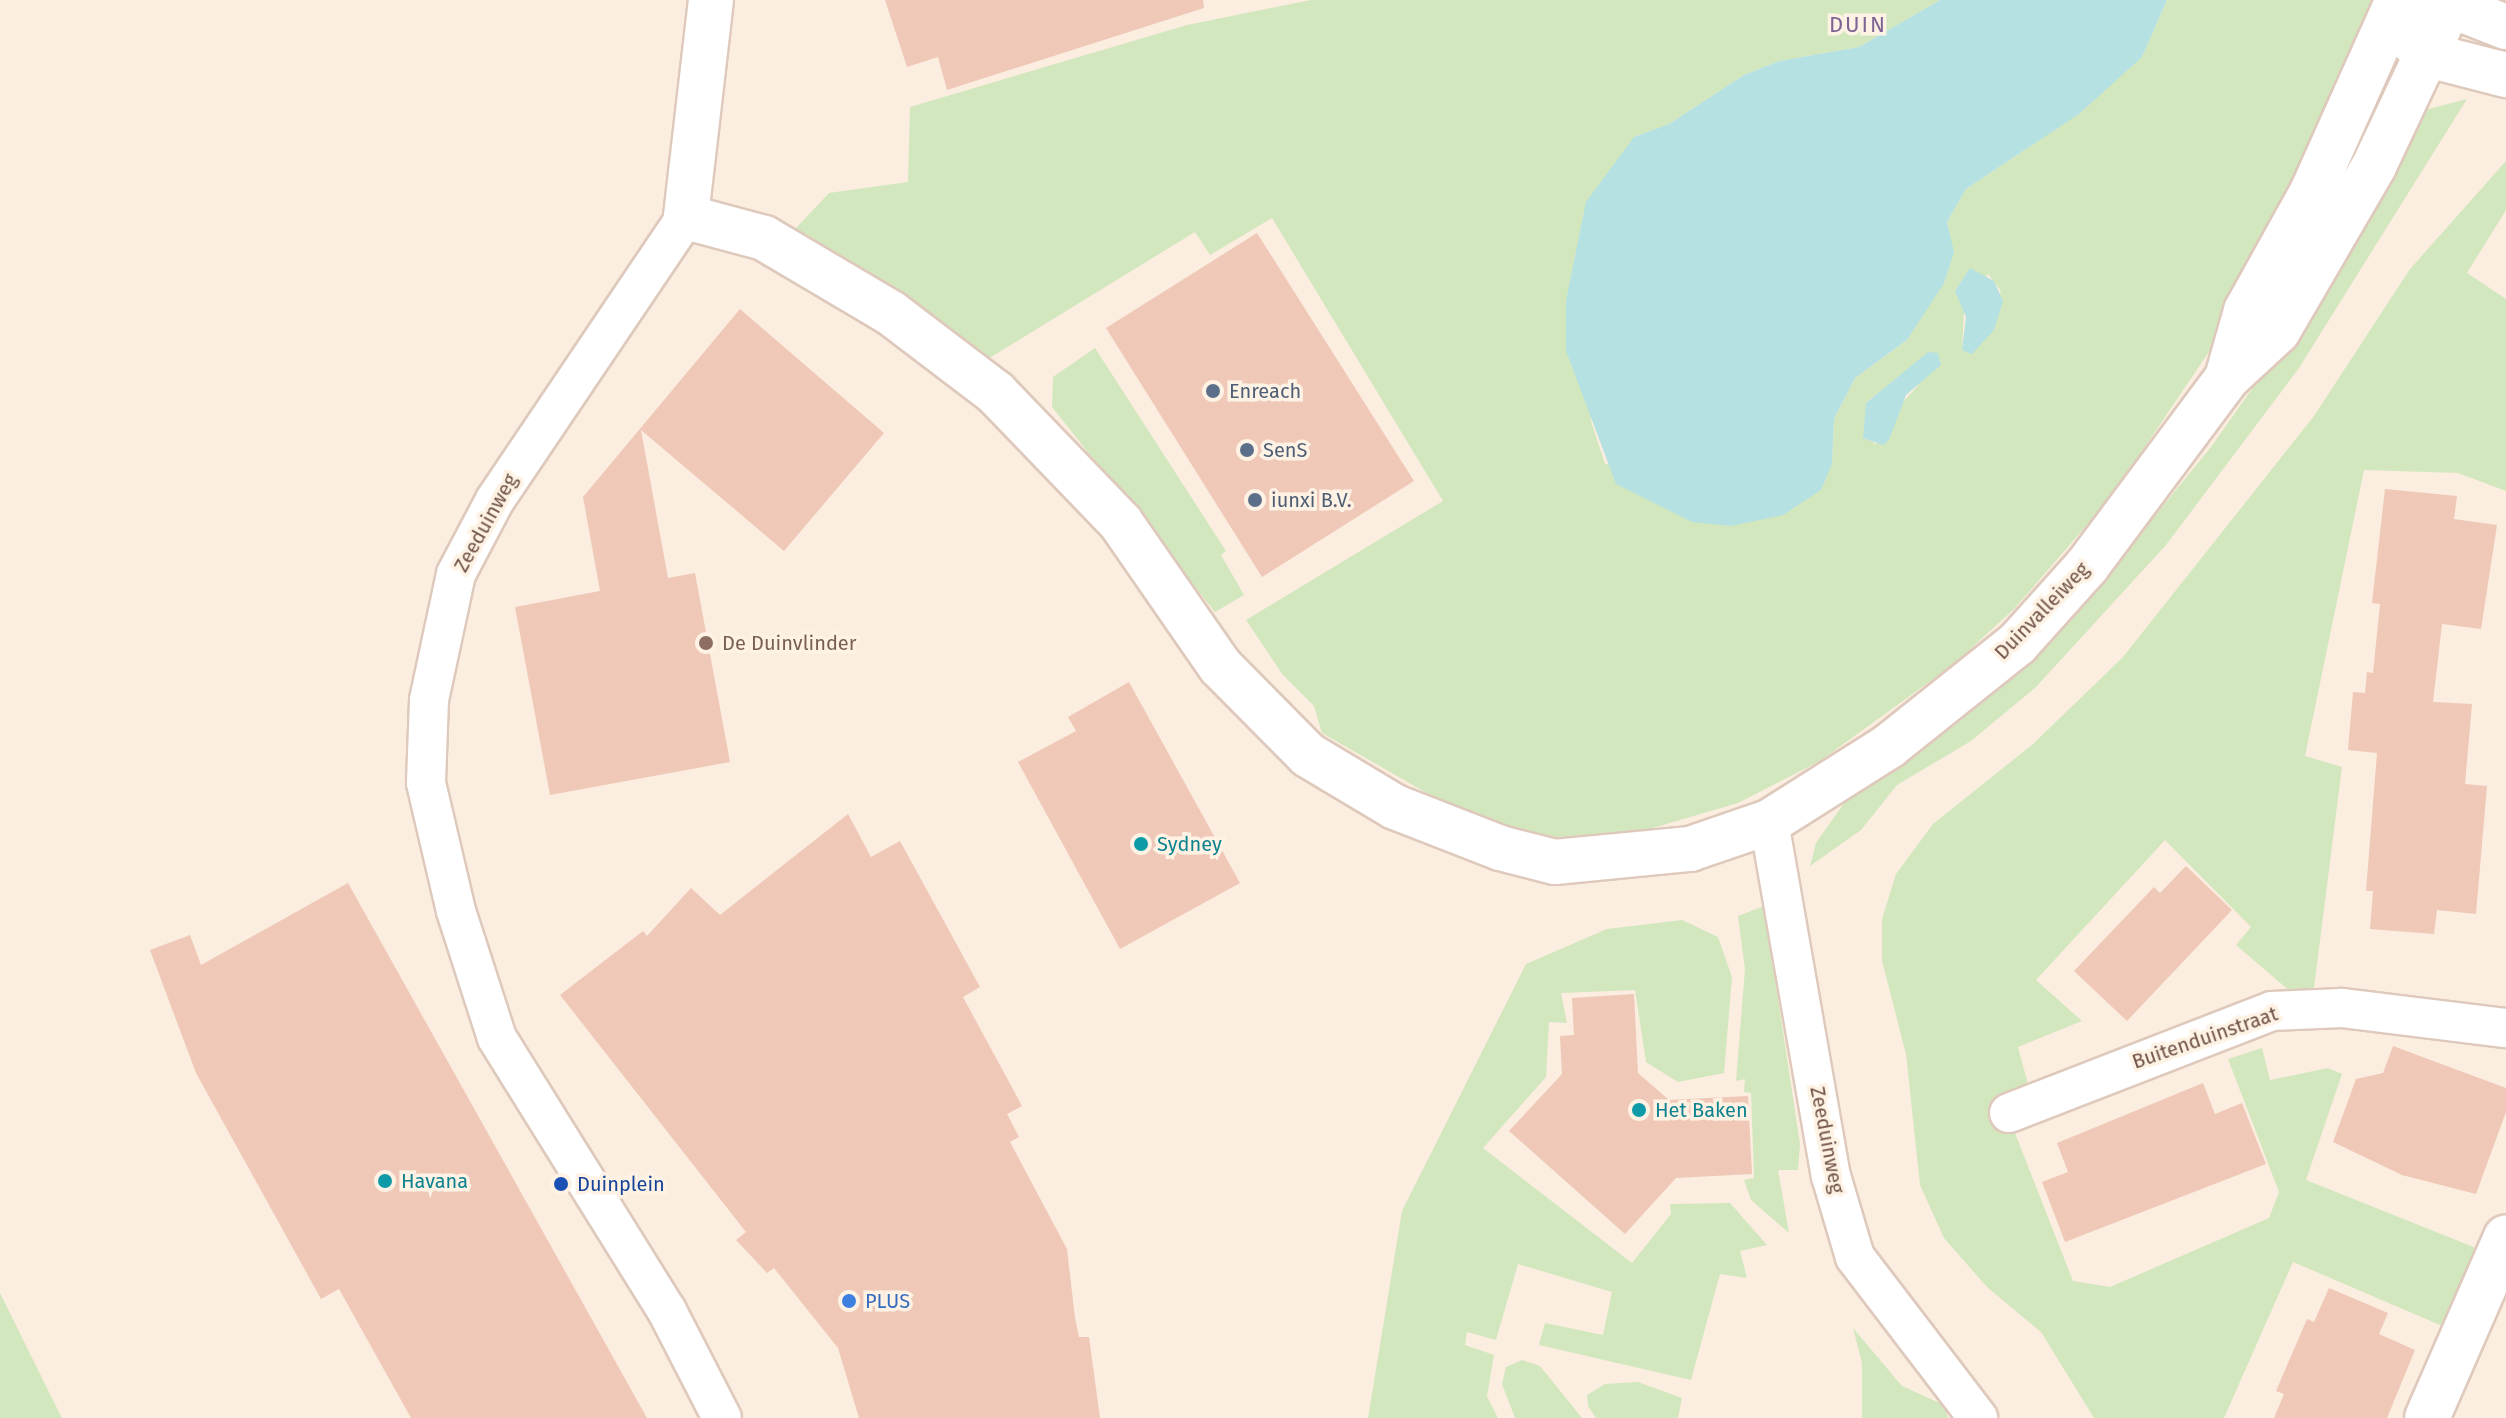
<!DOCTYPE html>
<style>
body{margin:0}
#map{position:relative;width:2506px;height:1418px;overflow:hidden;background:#fbeddf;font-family:"Fira Sans",sans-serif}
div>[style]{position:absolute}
.green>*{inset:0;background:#d3e7bf}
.water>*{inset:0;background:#b5e1e3}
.building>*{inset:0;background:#efc8b8}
.roads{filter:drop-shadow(2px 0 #dec9bc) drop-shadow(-2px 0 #dec9bc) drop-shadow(0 2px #dec9bc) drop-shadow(0 -2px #dec9bc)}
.street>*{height:38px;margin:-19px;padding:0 19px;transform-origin:19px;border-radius:19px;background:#fff}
.secondary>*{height:44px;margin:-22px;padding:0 22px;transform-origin:22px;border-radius:22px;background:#fff}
.dots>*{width:22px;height:22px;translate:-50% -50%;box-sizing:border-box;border:4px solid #fef2e4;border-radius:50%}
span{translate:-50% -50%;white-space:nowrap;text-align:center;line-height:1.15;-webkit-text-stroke:7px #fef2e4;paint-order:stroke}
.service-label{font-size:20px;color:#4e5e75}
.left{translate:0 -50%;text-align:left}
.street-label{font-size:20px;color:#705248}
.education-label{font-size:20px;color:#785e54}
.culture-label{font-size:20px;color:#0d838f}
.transit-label{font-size:20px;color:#164399}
.shop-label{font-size:20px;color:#366cbe}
.neighbourhood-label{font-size:22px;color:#7e6493;letter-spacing:2px}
</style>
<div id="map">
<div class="green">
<div style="clip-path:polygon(evenodd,1311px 0,1940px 0,1859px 47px,1779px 61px,1744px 75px,1669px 124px,1634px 137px,1591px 421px,1605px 464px,1832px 464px,1834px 419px,1855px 378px,1907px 340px,1953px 252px,1947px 222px,1966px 189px,2035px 143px,2142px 57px,2167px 0,2387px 0,2245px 298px,2112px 496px,2014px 609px,1954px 664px,1820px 761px,1738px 803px,1612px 840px,1566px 845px,1529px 839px,1451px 807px,1322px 733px,1314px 706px,1283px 675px,1246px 620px,1443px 501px,1272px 218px,1210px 255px,1195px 232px,986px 360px,888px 284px,795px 229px,829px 193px,908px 182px,910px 107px,1187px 25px,1311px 0,1988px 274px,2001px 291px,1962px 350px,1964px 312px,1988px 274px,1311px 0,1928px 353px,1924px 379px,1901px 404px,1889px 440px,1874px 444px,1866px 403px,1928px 353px)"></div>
<div style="clip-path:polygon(2467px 99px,2299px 368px,2166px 545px,2036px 687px,1971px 741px,1897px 785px,1861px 830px,1810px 866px,1816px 843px,1849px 796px,1984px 702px,2073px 616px,2211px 447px,2285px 342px,2421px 111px)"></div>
<div style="clip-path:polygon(2506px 161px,2506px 210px,2467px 273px,2506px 299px,2506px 491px,2458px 473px,2364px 470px,2305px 756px,2342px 767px,2314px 988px,2291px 992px,2236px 945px,2251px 927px,2165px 840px,2036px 980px,2082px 1021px,2018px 1047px,2029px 1088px,2002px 1100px,2073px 1281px,2110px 1287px,2269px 1218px,2279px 1192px,2228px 1059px,2262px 1048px,2270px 1080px,2328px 1068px,2342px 1074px,2306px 1180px,2481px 1250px,2447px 1328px,2293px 1262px,2224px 1418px,2094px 1418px,2041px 1332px,1987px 1287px,1944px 1238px,1920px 1185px,1906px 1054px,1882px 961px,1882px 919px,1896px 874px,1933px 824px,2033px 744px,2123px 657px,2314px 416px,2410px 269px)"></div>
<div style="clip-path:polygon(1095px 348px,1226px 551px,1221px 555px,1244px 595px,1215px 612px,1052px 407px,1053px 377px)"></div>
<div style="clip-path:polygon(1764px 906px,1800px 1144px,1798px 1170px,1778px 1170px,1789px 1233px,1751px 1200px,1744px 1180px,1754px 1178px,1751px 1093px,1744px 1092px,1745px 1079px,1736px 1081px,1745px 969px,1738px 916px)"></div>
<div style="clip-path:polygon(1682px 920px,1718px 937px,1732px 977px,1724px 1073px,1678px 1082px,1646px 1062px,1635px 990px,1561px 993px,1567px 1023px,1549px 1022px,1546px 1077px,1483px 1148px,1632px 1263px,1671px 1214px,1670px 1204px,1730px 1203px,1767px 1245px,1740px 1251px,1747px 1278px,1720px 1274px,1691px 1380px,1539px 1345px,1545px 1323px,1603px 1335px,1612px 1292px,1518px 1264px,1496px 1340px,1467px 1332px,1465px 1345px,1494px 1355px,1487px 1396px,1498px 1418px,1368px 1418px,1402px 1211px,1526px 964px,1607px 929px)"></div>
<div style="clip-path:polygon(0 1293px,47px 1388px,62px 1418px,0 1418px)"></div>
<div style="clip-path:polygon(1853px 1328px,1902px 1386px,1944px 1405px,1948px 1418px,1862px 1418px,1862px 1363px)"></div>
<div style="clip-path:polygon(1522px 1360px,1540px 1366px,1582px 1418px,1515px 1418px,1502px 1384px,1506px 1367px)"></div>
<div style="clip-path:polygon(1638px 1382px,1682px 1398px,1678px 1418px,1596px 1418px,1588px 1406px,1587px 1395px,1605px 1384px)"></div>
</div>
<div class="water">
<div style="clip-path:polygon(1940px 0,2167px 0,2142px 57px,2079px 114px,1966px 189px,1947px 222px,1954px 252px,1944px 283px,1907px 340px,1855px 378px,1834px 419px,1832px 464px,1821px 490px,1783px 515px,1731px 526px,1692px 522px,1616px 484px,1566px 351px,1566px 301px,1586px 202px,1634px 137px,1669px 124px,1744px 75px,1779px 61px,1859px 47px)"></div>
<div style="clip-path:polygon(1970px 268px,1994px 281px,2003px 301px,1994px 330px,1972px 354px,1962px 350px,1966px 317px,1955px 291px)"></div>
<div style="clip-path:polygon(1928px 352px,1938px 353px,1941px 365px,1906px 395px,1889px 440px,1883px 445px,1863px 438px,1866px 403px)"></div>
</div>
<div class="building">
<div style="clip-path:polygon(885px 0,1203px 0,1204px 8px,947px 90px,938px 57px,907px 67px)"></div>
<div style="clip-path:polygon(1257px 233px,1414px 481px,1262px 577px,1106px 328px)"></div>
<div style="clip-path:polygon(740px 309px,884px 433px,784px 551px,641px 430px,668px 578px,695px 573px,730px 762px,550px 795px,515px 607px,600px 591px,583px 497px)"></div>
<div style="clip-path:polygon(2385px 489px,2457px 496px,2454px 519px,2497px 525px,2481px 629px,2442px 624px,2433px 702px,2472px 704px,2465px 784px,2487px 786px,2476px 914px,2437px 910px,2434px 934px,2370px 929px,2373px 891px,2366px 891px,2377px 753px,2348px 750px,2353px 692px,2365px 693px,2367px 672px,2373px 673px,2380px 604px,2372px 603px)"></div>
<div style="clip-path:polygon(1129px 682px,1240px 883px,1120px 949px,1018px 762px,1076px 731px,1068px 717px)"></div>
<div style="clip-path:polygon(848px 814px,871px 857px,900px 841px,980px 987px,963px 997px,1022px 1106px,1007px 1114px,1019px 1137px,1010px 1142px,1067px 1249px,1075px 1318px,1079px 1337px,1089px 1337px,1100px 1418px,859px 1418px,838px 1348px,774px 1268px,767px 1273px,736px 1240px,746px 1232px,560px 995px,643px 931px,647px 936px,691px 888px,720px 915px)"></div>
<div style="clip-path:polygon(2186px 866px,2232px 910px,2127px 1021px,2074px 971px,2154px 887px,2160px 893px)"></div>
<div style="clip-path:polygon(348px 883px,647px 1418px,411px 1418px,339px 1289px,321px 1299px,196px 1073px,150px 950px,190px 935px,201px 965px)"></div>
<div style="clip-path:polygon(1634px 994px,1638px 1073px,1669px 1100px,1748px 1096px,1752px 1174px,1676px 1178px,1625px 1234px,1509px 1131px,1562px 1074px,1560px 1036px,1574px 1035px,1572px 998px)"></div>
<div style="clip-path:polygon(2393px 1046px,2506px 1088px,2506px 1112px,2476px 1194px,2402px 1175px,2333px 1142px,2356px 1079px,2383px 1073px)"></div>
<div style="clip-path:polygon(2203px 1083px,2215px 1114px,2242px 1103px,2266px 1164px,2065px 1242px,2042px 1182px,2068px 1172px,2057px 1143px)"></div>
<div style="clip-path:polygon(2329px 1288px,2388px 1313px,2379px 1334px,2415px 1350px,2387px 1418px,2274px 1418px,2284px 1394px,2276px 1391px,2307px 1319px,2314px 1322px)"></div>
</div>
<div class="roads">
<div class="street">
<div style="left:686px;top:217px;width:341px;rotate:124deg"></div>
<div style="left:495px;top:500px;width:84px;rotate:117.8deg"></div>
<div style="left:456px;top:574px;width:129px;rotate:102.1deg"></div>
<div style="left:429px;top:700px;width:83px;rotate:92.1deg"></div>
<div style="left:426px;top:783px;width:131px;rotate:76.8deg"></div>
<div style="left:456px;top:911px;width:133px;rotate:72.1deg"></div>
<div style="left:497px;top:1038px;width:322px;rotate:58.1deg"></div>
<div style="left:667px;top:1311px;width:120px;rotate:62.8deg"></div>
<div style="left:1769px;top:822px;width:359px;rotate:80.1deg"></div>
<div style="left:1831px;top:1176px;width:84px;rotate:73.5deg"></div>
<div style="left:1855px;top:1257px;width:203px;rotate:52.6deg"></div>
<div style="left:2009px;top:1113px;width:282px;rotate:-21.2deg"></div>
<div style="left:2272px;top:1011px;width:70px;rotate:-2.5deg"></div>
<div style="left:2342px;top:1008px;width:165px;rotate:7deg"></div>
</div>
<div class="secondary">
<div style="left:711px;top:0;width:218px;rotate:96.6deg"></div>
<div style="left:686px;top:217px;width:81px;rotate:15.1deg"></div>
<div style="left:764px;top:238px;width:147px;rotate:30.6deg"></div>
<div style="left:891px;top:313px;width:132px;rotate:37.3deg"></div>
<div style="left:996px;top:393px;width:180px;rotate:46.1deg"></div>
<div style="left:1121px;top:523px;width:174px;rotate:55.3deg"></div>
<div style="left:1220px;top:666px;width:125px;rotate:45.3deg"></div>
<div style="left:1308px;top:755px;width:101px;rotate:30.9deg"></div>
<div style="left:1395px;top:807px;width:113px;rotate:21.3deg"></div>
<div style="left:1500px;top:848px;width:57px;rotate:14.3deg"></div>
<div style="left:1555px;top:862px;width:136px;rotate:-5.5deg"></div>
<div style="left:1690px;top:849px;width:83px;rotate:-18.9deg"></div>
<div style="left:1769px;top:822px;width:142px;rotate:-32.3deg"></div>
<div style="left:1889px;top:746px;width:164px;rotate:-38.6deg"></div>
<div style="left:2017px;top:644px;width:105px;rotate:-48.1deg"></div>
<div style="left:2087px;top:566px;width:234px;rotate:-53.3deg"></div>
<div style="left:2227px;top:378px;width:69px;rotate:-42.7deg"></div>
<div style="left:2278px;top:331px;width:191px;rotate:-59.8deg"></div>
<div style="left:2374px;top:166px;width:183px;rotate:-64.8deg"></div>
<div style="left:2422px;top:12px;width:29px;rotate:-14deg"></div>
<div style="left:2450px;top:5px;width:60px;rotate:21.4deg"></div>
<div style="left:2406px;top:36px;width:29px;rotate:41deg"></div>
<div style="left:2428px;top:55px;width:81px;rotate:14.4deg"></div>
<div style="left:2227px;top:378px;width:70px;rotate:-74.2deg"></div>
<div style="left:2246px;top:311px;width:136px;rotate:-61deg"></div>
<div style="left:2312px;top:192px;width:210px;rotate:-65.9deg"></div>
<div style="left:2427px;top:1418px;width:197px;rotate:-66.4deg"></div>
</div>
</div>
<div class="dots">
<div style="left:1213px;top:391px;background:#5c6f8a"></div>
<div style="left:1247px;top:450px;background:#5c6f8a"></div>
<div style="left:1255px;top:500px;background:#5c6f8a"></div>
<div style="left:706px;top:643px;background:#8d6e63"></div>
<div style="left:1141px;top:844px;background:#0f9aa8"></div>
<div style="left:1639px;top:1110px;background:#0f9aa8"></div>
<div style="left:385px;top:1181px;background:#0f9aa8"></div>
<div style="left:561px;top:1184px;background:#1a4fb4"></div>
<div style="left:849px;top:1301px;background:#3f7fe0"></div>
</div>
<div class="service-label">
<span class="left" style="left:1229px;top:391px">Enreach</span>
<span class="left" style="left:1263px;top:450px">SenS</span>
<span class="left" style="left:1271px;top:500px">iunxi B.V.</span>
</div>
<div class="street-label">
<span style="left:486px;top:523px;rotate:-61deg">Zeeduinweg</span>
<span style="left:2042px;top:611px;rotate:-46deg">Duinvalleiweg</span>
<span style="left:2205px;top:1038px;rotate:-19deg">Buitenduinstraat</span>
<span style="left:1827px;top:1140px;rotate:79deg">Zeeduinweg</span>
</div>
<div class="education-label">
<span class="left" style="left:722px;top:643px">De Duinvlinder</span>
</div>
<div class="culture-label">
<span class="left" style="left:1157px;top:844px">Sydney</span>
<span class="left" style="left:1655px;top:1110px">Het Baken</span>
<span class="left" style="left:401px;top:1181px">Havana</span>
</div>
<div class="transit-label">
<span class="left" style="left:577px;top:1184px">Duinplein</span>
</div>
<div class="shop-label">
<span class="left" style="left:865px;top:1301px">PLUS</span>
</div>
<div class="neighbourhood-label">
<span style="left:1858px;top:25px">DUIN</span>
</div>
</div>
